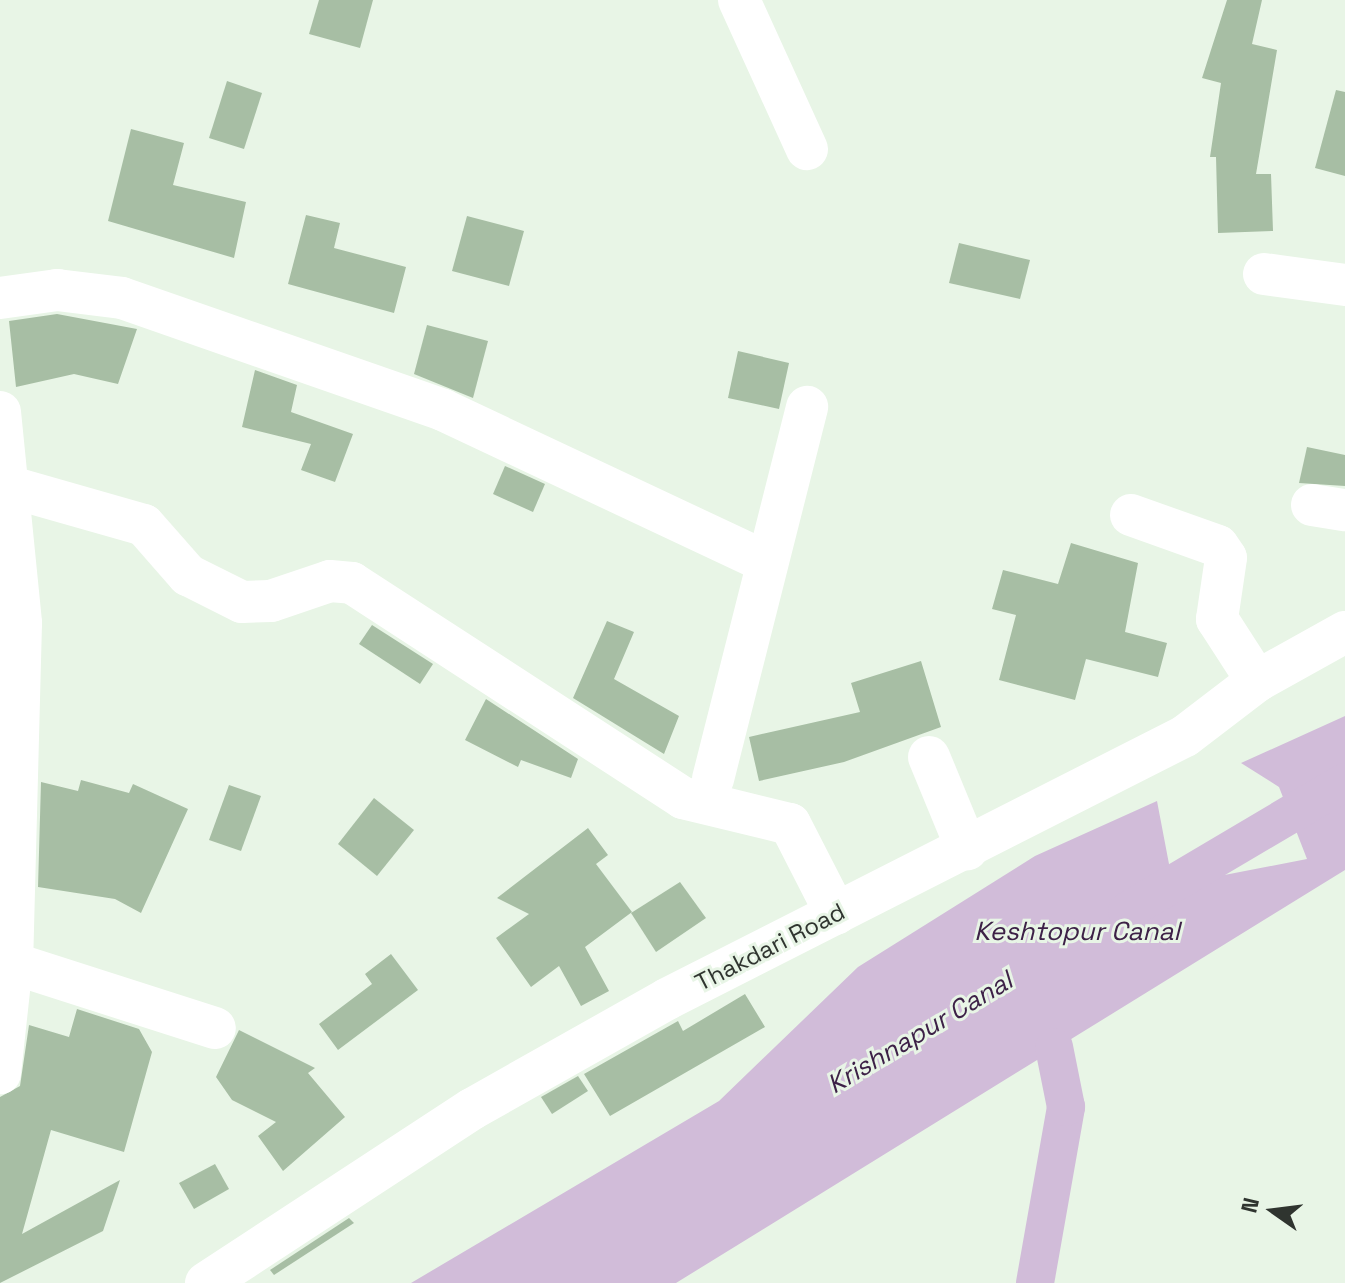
<!DOCTYPE html>
<style>
body{margin:0}
#map{position:relative;width:1345px;height:1283px;overflow:hidden;background:#e8f5e6;font-family:"Space Grotesk",sans-serif}
div>[style]{position:absolute}
.water>*{inset:0;background:#d1bcd9}
.canal>*{height:38px;margin:-19px;padding:0 19px;transform-origin:19px;border-radius:19px;background:#d1bcd9}
.building>*{inset:0;background:#a7bea4}
.minor>*{height:42px;margin:-21px;padding:0 21px;transform-origin:21px;border-radius:21px;background:#fff}
span{translate:-50% -50%;white-space:nowrap;text-align:center;line-height:1.15;-webkit-text-stroke:6px #e8f5e6;paint-order:stroke}
.street-label{font-size:24px;color:#2f342f}
.water-label{font-size:26px;color:#3d2147;font-style:italic}
.north{position:absolute;left:1233px;top:1171px;width:80px;height:80px;-webkit-text-stroke:6px #e8f5e6;paint-order:stroke;rotate:284deg;font-size:22px;font-weight:700;line-height:32px;text-align:center;color:#2f342f}
.north::after{content:'';display:block;margin:auto;width:28px;height:36px;background:#2f342f;clip-path:polygon(50% 0,100% 100%,50% 72%,0 100%)}
</style>
<div id="map">
<div class="water">
<div style="clip-path:polygon(1345px 716px,1345px 870px,676px 1283px,411px 1283px,719px 1101px,858px 967px,1035px 856px,1157px 801px,1173px 885px,1307px 859px,1279px 787px,1241px 763px)"></div>
</div>
<div class="canal">
<div style="left:1127px;top:911px;width:253px;rotate:-30.6deg"></div>
<div style="left:1035px;top:1283px;width:179px;rotate:-80deg"></div>
<div style="left:1066px;top:1107px;width:61px;rotate:-101.3deg"></div>
</div>
<div class="building">
<div style="clip-path:polygon(319px 0,373px 0,360px 48px,309px 34px)"></div>
<div style="clip-path:polygon(1227px 0,1262px 0,1252px 44px,1277px 50px,1256px 174px,1271px 174px,1273px 231px,1218px 233px,1216px 157px,1210px 157px,1221px 83px,1202px 78px)"></div>
<div style="clip-path:polygon(227px 81px,262px 93px,244px 149px,209px 138px)"></div>
<div style="clip-path:polygon(1336px 90px,1345px 92px,1345px 176px,1315px 168px)"></div>
<div style="clip-path:polygon(131px 129px,184px 143px,173px 185px,246px 202px,234px 258px,108px 221px)"></div>
<div style="clip-path:polygon(306px 215px,340px 223px,334px 248px,406px 267px,394px 313px,288px 284px)"></div>
<div style="clip-path:polygon(467px 216px,524px 231px,509px 286px,452px 271px)"></div>
<div style="clip-path:polygon(959px 243px,1030px 260px,1020px 299px,949px 283px)"></div>
<div style="clip-path:polygon(57px 314px,137px 329px,118px 384px,74px 374px,16px 387px,9px 321px)"></div>
<div style="clip-path:polygon(427px 325px,488px 341px,473px 398px,414px 374px)"></div>
<div style="clip-path:polygon(738px 351px,789px 363px,779px 409px,728px 398px)"></div>
<div style="clip-path:polygon(255px 370px,297px 385px,291px 412px,353px 434px,335px 482px,301px 470px,311px 444px,242px 427px)"></div>
<div style="clip-path:polygon(1307px 447px,1345px 455px,1345px 486px,1299px 483px)"></div>
<div style="clip-path:polygon(505px 466px,545px 484px,533px 512px,493px 494px)"></div>
<div style="clip-path:polygon(1071px 543px,1138px 563px,1125px 632px,1167px 643px,1158px 677px,1086px 659px,1075px 700px,999px 680px,1016px 615px,992px 609px,1003px 570px,1058px 584px)"></div>
<div style="clip-path:polygon(607px 621px,634px 632px,614px 679px,679px 716px,664px 754px,573px 698px)"></div>
<div style="clip-path:polygon(372px 625px,433px 664px,420px 684px,359px 644px)"></div>
<div style="clip-path:polygon(921px 661px,941px 727px,844px 762px,759px 781px,749px 737px,860px 712px,851px 683px)"></div>
<div style="clip-path:polygon(486px 699px,578px 759px,571px 778px,521px 760px,518px 767px,465px 740px)"></div>
<div style="clip-path:polygon(81px 780px,129px 793px,133px 784px,188px 809px,141px 913px,115px 899px,38px 887px,41px 782px,78px 791px)"></div>
<div style="clip-path:polygon(229px 785px,261px 796px,241px 851px,209px 840px)"></div>
<div style="clip-path:polygon(374px 798px,414px 830px,377px 876px,338px 844px)"></div>
<div style="clip-path:polygon(588px 828px,608px 855px,596px 864px,632px 912px,585px 947px,609px 991px,581px 1006px,559px 966px,531px 987px,496px 938px,529px 914px,497px 898px)"></div>
<div style="clip-path:polygon(680px 882px,706px 918px,656px 952px,631px 913px)"></div>
<div style="clip-path:polygon(391px 954px,418px 990px,338px 1050px,319px 1024px,372px 984px,365px 974px)"></div>
<div style="clip-path:polygon(745px 994px,765px 1027px,610px 1116px,584px 1074px,678px 1021px,683px 1031px)"></div>
<div style="clip-path:polygon(77px 1009px,139px 1029px,152px 1052px,124px 1152px,51px 1130px,22px 1234px,120px 1180px,103px 1231px,0 1283px,0 1097px,20px 1086px,29px 1025px,69px 1037px)"></div>
<div style="clip-path:polygon(239px 1030px,315px 1068px,308px 1073px,345px 1117px,283px 1171px,258px 1136px,276px 1122px,232px 1100px,216px 1077px)"></div>
<div style="clip-path:polygon(578px 1076px,588px 1091px,552px 1114px,541px 1097px)"></div>
<div style="clip-path:polygon(215px 1164px,229px 1189px,194px 1209px,179px 1183px)"></div>
<div style="clip-path:polygon(349px 1218px,354px 1223px,274px 1275px,270px 1270px)"></div>
</div>
<div class="minor">
<div style="left:739px;top:0;width:164px;rotate:65.5deg"></div>
<div style="left:1264px;top:274px;width:82px;rotate:7.7deg"></div>
<div style="left:0;top:298px;width:58px;rotate:-8deg"></div>
<div style="left:57px;top:290px;width:65px;rotate:7deg"></div>
<div style="left:122px;top:298px;width:340px;rotate:19.2deg"></div>
<div style="left:443px;top:410px;width:353px;rotate:25.2deg"></div>
<div style="left:0;top:412px;width:212px;rotate:84.3deg"></div>
<div style="left:21px;top:623px;width:340px;rotate:91.5deg"></div>
<div style="left:12px;top:963px;width:111px;rotate:96.2deg"></div>
<div style="left:7px;top:486px;width:142px;rotate:15.9deg"></div>
<div style="left:144px;top:525px;width:67px;rotate:48.7deg"></div>
<div style="left:188px;top:575px;width:60px;rotate:26.6deg"></div>
<div style="left:242px;top:602px;width:29px;rotate:-2deg"></div>
<div style="left:271px;top:601px;width:62px;rotate:-18.7deg"></div>
<div style="left:330px;top:581px;width:22px;rotate:5deg"></div>
<div style="left:352px;top:583px;width:395px;rotate:33deg"></div>
<div style="left:683px;top:798px;width:110px;rotate:13.7deg"></div>
<div style="left:790px;top:824px;width:101px;rotate:62.9deg"></div>
<div style="left:1312px;top:505px;width:33px;rotate:9deg"></div>
<div style="left:1131px;top:515px;width:92px;rotate:19.6deg"></div>
<div style="left:1218px;top:546px;width:14px;rotate:56deg"></div>
<div style="left:1226px;top:558px;width:62px;rotate:98.4deg"></div>
<div style="left:1217px;top:619px;width:74px;rotate:57.2deg"></div>
<div style="left:929px;top:757px;width:100px;rotate:67.6deg"></div>
<div style="left:713px;top:779px;width:384px;rotate:-75.8deg"></div>
<div style="left:12px;top:963px;width:213px;rotate:17.8deg"></div>
<div style="left:206px;top:1283px;width:318px;rotate:-33.2deg"></div>
<div style="left:472px;top:1109px;width:224px;rotate:-29.4deg"></div>
<div style="left:667px;top:999px;width:581px;rotate:-26.92deg"></div>
<div style="left:1185px;top:736px;width:91px;rotate:-37.4deg"></div>
<div style="left:1257px;top:681px;width:101px;rotate:-29.1deg"></div>
</div>
<div class="street-label">
<span style="left:770px;top:947px;rotate:-27deg">Thakdari Road</span>
</div>
<div class="water-label">
<span style="left:1077px;top:932px">Keshtopur Canal</span>
<span style="left:920px;top:1033px;rotate:-31deg">Krishnapur Canal</span>
</div>
<div class="north">N</div>
</div>
